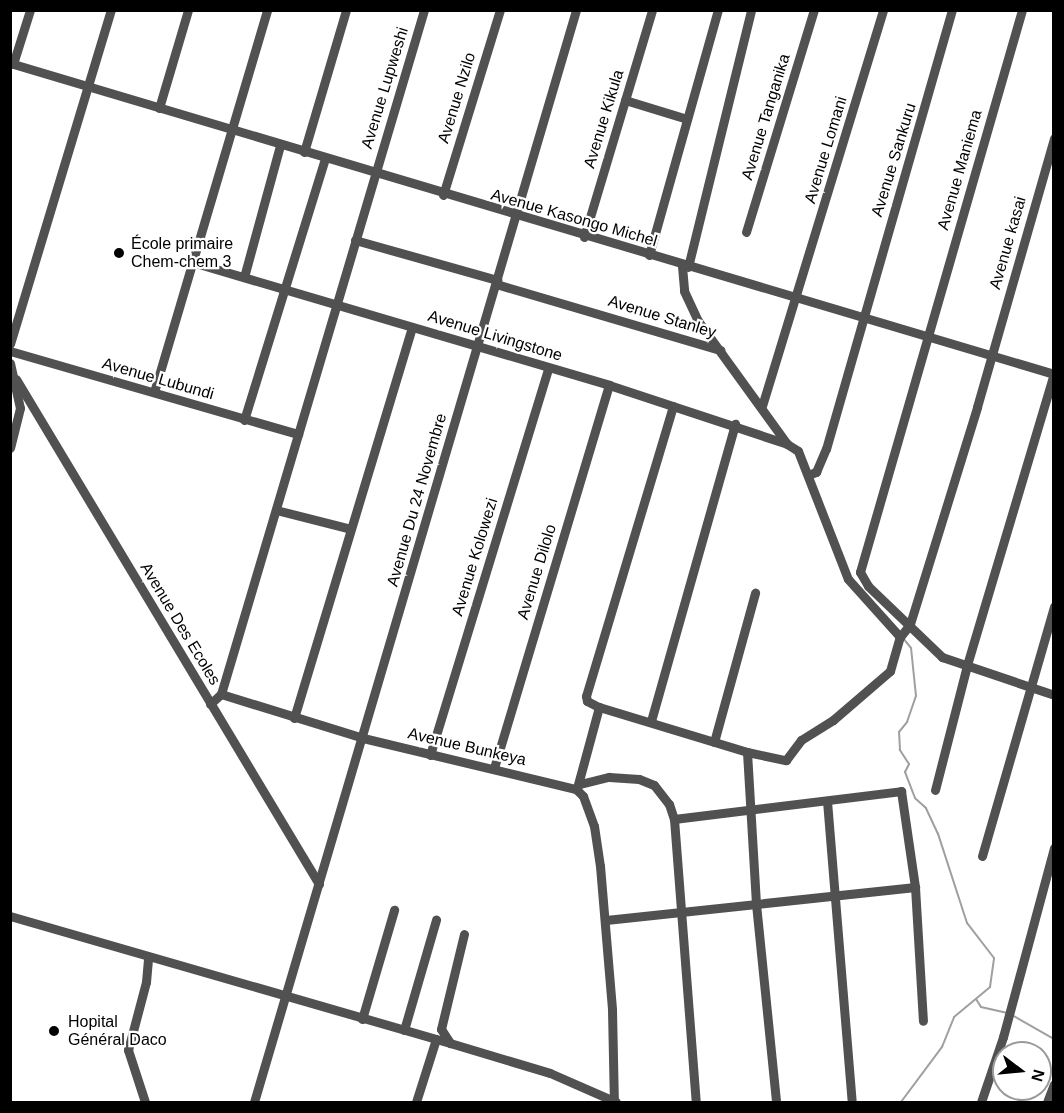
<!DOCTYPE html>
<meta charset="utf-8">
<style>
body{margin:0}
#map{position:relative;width:1064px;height:1113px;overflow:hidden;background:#fff;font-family:Arial,sans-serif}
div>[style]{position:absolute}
.stream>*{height:2px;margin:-1px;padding:0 1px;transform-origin:1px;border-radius:1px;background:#9f9f9f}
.minor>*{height:9px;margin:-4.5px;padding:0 4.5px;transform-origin:4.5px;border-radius:4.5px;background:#515151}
.dots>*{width:16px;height:16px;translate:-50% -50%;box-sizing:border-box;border:3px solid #fff;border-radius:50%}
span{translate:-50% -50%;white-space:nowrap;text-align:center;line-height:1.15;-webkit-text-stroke:4.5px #fff;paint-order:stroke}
.street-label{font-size:16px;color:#000}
.poi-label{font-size:16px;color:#000}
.left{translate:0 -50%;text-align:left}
.frame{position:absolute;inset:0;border:12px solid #000;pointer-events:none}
.north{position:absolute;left:992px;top:1041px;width:60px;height:60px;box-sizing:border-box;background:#fff;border:2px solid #999;border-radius:50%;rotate:106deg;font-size:16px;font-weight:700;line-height:24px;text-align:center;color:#000}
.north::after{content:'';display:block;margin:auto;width:21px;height:27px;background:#000;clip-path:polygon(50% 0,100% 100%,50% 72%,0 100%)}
</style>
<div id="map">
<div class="stream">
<div style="left:976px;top:999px;width:9px;rotate:58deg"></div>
<div style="left:981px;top:1007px;width:26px;rotate:13deg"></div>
<div style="left:1012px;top:1015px;width:48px;rotate:29.7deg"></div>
<div style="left:901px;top:1102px;width:69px;rotate:-53.3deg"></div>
<div style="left:942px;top:1047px;width:32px;rotate:-68deg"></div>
<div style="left:954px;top:1017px;width:47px;rotate:-39.8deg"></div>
<div style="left:990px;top:987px;width:29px;rotate:-82deg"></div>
<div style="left:994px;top:958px;width:44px;rotate:-127.6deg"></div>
<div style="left:967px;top:923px;width:94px;rotate:-108deg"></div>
<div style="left:938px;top:834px;width:29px;rotate:-115deg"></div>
<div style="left:926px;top:808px;width:15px;rotate:-138deg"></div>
<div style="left:915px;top:798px;width:28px;rotate:-111deg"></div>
<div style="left:905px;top:772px;width:9px;rotate:-63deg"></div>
<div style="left:909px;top:764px;width:17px;rotate:-123deg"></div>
<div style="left:900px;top:750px;width:18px;rotate:-93deg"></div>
<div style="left:899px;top:732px;width:13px;rotate:-51deg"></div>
<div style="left:907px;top:722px;width:28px;rotate:-71deg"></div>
<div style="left:916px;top:696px;width:48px;rotate:-95.9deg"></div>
<div style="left:911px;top:648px;width:13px;rotate:-129deg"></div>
</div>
<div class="minor">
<div style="left:1022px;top:10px;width:585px;rotate:106.08deg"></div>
<div style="left:860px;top:572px;width:16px;rotate:60deg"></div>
<div style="left:868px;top:586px;width:103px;rotate:43.8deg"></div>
<div style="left:942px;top:657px;width:118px;rotate:18.7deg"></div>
<div style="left:10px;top:63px;width:1089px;rotate:16.59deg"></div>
<div style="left:13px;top:64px;width:57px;rotate:-72.5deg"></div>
<div style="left:625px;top:100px;width:65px;rotate:17deg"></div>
<div style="left:159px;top:108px;width:102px;rotate:-73.5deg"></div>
<div style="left:304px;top:152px;width:148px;rotate:-73.5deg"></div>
<div style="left:443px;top:195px;width:194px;rotate:-72.9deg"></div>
<div style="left:746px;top:232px;width:232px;rotate:-73deg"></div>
<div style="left:584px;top:237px;width:237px;rotate:-73.3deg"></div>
<div style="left:355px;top:240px;width:148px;rotate:15.7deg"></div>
<div style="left:649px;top:255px;width:255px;rotate:-74.3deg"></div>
<div style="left:192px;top:262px;width:435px;rotate:16.4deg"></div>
<div style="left:609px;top:385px;width:188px;rotate:18.3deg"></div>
<div style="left:682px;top:266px;width:25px;rotate:85deg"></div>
<div style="left:684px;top:291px;width:33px;rotate:65deg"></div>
<div style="left:698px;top:321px;width:152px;rotate:54.1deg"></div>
<div style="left:787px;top:444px;width:13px;rotate:32deg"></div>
<div style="left:798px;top:451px;width:137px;rotate:68.7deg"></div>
<div style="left:848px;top:579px;width:78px;rotate:48.1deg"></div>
<div style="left:688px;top:267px;width:265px;rotate:-76.2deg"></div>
<div style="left:244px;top:277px;width:137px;rotate:-74.7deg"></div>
<div style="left:496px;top:284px;width:234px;rotate:16.4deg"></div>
<div style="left:10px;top:344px;width:349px;rotate:-73.2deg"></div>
<div style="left:10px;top:351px;width:300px;rotate:16.1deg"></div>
<div style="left:10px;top:363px;width:46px;rotate:77.5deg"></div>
<div style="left:20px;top:408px;width:41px;rotate:104deg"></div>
<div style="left:16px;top:379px;width:589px;rotate:59.04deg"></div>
<div style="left:154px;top:392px;width:398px;rotate:-73.5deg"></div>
<div style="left:673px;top:406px;width:303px;rotate:106.7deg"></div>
<div style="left:586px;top:696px;width:5px;rotate:79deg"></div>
<div style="left:587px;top:701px;width:13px;rotate:27deg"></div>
<div style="left:599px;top:707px;width:155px;rotate:16.9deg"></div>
<div style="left:747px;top:752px;width:152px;rotate:86.6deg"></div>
<div style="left:756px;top:904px;width:199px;rotate:84.2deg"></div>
<div style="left:762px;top:406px;width:414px;rotate:-73deg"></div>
<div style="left:244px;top:420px;width:273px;rotate:-72.8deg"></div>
<div style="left:808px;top:475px;width:9px;rotate:-21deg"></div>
<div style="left:816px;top:472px;width:25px;rotate:-67deg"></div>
<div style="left:826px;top:449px;width:457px;rotate:-74deg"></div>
<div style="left:276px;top:510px;width:77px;rotate:14.2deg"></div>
<div style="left:221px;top:694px;width:149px;rotate:17.2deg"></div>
<div style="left:363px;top:738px;width:219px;rotate:13.5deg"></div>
<div style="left:576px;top:789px;width:10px;rotate:45deg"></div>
<div style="left:583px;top:796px;width:32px;rotate:70deg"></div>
<div style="left:594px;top:826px;width:40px;rotate:81.5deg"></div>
<div style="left:600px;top:866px;width:144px;rotate:85.2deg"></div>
<div style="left:612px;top:1010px;width:92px;rotate:88.8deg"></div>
<div style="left:210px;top:704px;width:15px;rotate:-42deg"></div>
<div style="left:221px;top:694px;width:713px;rotate:-73.47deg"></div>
<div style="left:294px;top:718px;width:408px;rotate:-73.2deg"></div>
<div style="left:651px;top:721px;width:309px;rotate:-74.2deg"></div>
<div style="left:714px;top:742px;width:155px;rotate:-74.6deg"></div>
<div style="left:747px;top:752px;width:40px;rotate:12deg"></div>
<div style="left:786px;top:760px;width:25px;rotate:-53deg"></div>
<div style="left:801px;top:740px;width:38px;rotate:-32deg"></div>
<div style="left:833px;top:720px;width:75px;rotate:-40.7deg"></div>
<div style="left:890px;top:671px;width:35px;rotate:-74deg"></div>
<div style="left:900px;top:637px;width:16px;rotate:-52deg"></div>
<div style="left:910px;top:624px;width:227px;rotate:-72.8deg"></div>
<div style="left:977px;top:407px;width:280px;rotate:-74deg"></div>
<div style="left:430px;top:755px;width:405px;rotate:-73deg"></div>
<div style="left:494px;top:768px;width:400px;rotate:-73.3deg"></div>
<div style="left:580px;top:784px;width:30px;rotate:-14deg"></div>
<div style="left:609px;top:777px;width:30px;rotate:4deg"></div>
<div style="left:639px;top:779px;width:16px;rotate:22deg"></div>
<div style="left:654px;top:785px;width:24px;rotate:52deg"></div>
<div style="left:669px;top:804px;width:16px;rotate:72deg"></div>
<div style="left:674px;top:819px;width:284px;rotate:85.6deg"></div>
<div style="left:577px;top:788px;width:84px;rotate:-74.8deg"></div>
<div style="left:935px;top:790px;width:129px;rotate:-75.6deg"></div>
<div style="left:967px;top:665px;width:305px;rotate:-73.4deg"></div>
<div style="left:827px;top:801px;width:302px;rotate:85.3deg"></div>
<div style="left:674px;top:819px;width:229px;rotate:-7deg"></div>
<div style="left:901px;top:791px;width:97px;rotate:81.7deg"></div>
<div style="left:915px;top:887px;width:134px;rotate:86.6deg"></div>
<div style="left:982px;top:856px;width:260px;rotate:-73.9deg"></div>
<div style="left:10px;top:916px;width:458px;rotate:16.1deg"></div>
<div style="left:606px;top:920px;width:311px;rotate:-6.1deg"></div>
<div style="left:464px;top:934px;width:98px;rotate:103.6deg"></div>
<div style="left:441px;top:1029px;width:17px;rotate:57deg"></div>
<div style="left:450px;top:1043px;width:104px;rotate:16.7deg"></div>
<div style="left:550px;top:1073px;width:72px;rotate:23.7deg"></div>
<div style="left:362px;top:1019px;width:114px;rotate:-73.6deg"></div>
<div style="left:404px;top:1030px;width:115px;rotate:-73.8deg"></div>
<div style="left:145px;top:1102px;width:55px;rotate:-108.1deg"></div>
<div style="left:128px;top:1050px;width:70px;rotate:-75.2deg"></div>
<div style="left:146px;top:982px;width:25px;rotate:-85deg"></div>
<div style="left:254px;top:1102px;width:1138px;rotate:-73.57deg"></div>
<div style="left:416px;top:1102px;width:66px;rotate:-72.4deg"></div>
<div style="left:981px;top:1102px;width:69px;rotate:-71.3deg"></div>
<div style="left:1003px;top:1037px;width:196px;rotate:-74.9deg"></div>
<div style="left:1047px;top:1102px;width:19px;rotate:-69deg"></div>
</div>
<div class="dots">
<div style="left:119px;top:253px;background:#000"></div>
<div style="left:54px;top:1031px;background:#000"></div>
</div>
<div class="street-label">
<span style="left:385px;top:88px;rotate:-73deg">Avenue Lupweshi</span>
<span style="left:457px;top:98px;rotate:-73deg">Avenue Nzilo</span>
<span style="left:766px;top:117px;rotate:-73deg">Avenue Tanganika</span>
<span style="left:604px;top:119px;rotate:-73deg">Avenue Kikula</span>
<span style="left:826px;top:150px;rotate:-73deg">Avenue Lomani</span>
<span style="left:894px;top:160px;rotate:-73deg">Avenue Sankuru</span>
<span style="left:960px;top:170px;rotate:-74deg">Avenue Maniema</span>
<span style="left:574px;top:218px;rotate:16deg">Avenue Kasongo Michel</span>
<span style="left:1008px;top:243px;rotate:-74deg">Avenue kasai</span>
<span style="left:662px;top:317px;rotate:17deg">Avenue Stanley</span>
<span style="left:495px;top:336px;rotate:17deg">Avenue Livingstone</span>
<span style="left:158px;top:379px;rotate:16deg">Avenue Lubundi</span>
<span style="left:417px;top:500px;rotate:-74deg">Avenue Du 24 Novembre</span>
<span style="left:475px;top:557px;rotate:-73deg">Avenue Kolowezi</span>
<span style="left:537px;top:572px;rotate:-73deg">Avenue Dilolo</span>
<span style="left:180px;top:624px;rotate:59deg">Avenue Des Ecoles</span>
<span style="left:467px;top:747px;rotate:13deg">Avenue Bunkeya</span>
</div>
<div class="poi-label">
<span class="left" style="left:131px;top:253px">École primaire<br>Chem-chem 3</span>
<span class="left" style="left:68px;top:1031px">Hopital<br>Général Daco</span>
</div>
<div class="frame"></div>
<div class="north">N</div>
</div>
